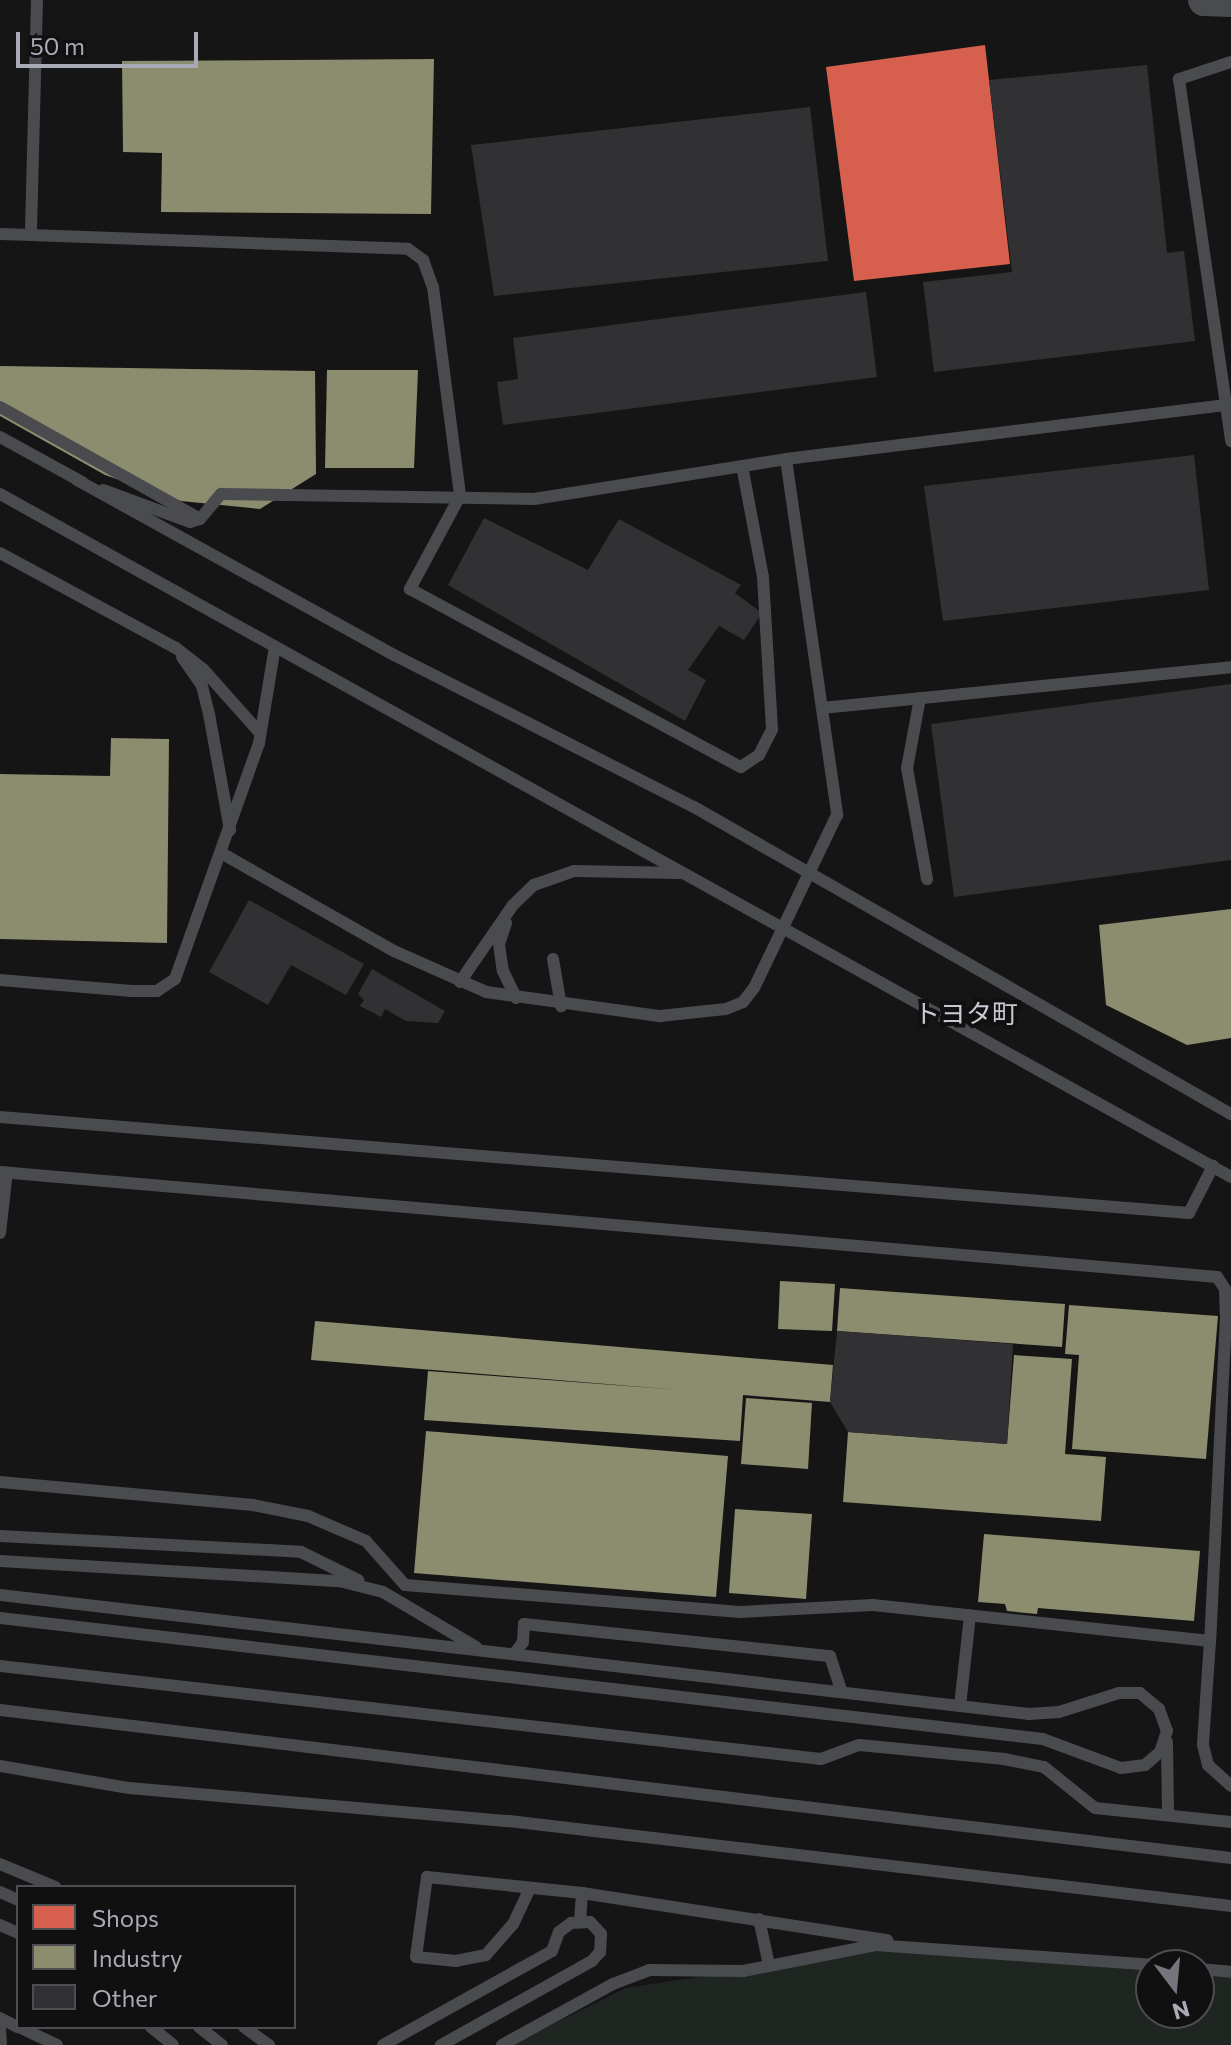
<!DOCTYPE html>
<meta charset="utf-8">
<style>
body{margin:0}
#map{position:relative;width:1231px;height:2045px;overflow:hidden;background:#151516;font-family:Commissioner,"Noto Sans JP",sans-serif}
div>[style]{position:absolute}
.green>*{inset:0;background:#1f2521}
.shops>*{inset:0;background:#d6604d}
.industry>*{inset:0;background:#8c8c6e}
.building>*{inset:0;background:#313133}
.service>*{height:12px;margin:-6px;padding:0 6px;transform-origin:6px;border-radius:6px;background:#4a4b4e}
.tertiary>*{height:32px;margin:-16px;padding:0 16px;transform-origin:16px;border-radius:16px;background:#4a4b4e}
.service-bridge>*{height:12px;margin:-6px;padding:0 6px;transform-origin:6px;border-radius:6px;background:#4a4b4e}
span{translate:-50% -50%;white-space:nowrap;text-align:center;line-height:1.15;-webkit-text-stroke:8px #101011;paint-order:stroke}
.quarter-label{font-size:26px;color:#c8cad1}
.legend{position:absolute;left:16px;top:1885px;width:280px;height:144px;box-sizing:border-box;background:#101011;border:2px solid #4d4e53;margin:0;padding:10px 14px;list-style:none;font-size:24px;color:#a8abb5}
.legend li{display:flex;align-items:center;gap:16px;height:40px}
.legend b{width:40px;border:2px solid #4d4e53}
.north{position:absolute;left:1135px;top:1949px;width:80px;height:80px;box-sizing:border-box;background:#101011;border:2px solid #4d4e53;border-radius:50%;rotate:164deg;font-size:22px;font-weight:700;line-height:32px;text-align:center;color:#a8abb5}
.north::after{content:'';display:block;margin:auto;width:28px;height:36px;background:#75767d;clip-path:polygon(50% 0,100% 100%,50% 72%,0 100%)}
.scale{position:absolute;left:16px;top:32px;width:182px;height:36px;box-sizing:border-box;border:4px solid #a8abb5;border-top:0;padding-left:10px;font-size:24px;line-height:28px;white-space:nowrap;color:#a8abb5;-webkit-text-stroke:6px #101011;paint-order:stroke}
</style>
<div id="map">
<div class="green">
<div style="clip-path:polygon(883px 1949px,1151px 1971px,1151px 2013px,1199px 2013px,1199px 1975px,1231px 1978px,1231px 2045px,511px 2045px,626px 1988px)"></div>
</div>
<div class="shops">
<div style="clip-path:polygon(985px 45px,1010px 264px,854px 281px,826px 67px)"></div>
</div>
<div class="industry">
<div style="clip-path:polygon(434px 59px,431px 214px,161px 212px,162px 153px,123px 152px,122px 61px)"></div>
<div style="clip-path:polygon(0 366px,315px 371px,316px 474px,260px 509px,181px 501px,105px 475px,0 416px)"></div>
<div style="clip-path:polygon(327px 370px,418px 370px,414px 468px,325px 468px)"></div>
<div style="clip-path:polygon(111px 738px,169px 739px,167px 943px,0 939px,0 774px,110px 776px)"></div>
<div style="clip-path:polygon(1231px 909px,1231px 1038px,1187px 1045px,1106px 1005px,1099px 925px)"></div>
<div style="clip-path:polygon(780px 1281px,835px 1284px,832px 1331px,778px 1329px)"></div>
<div style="clip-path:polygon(840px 1288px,1065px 1304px,1062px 1347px,837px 1331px)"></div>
<div style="clip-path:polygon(1069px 1305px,1218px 1316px,1206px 1459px,1072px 1449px,1079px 1355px,1065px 1354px)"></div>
<div style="clip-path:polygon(315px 1321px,833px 1365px,830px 1402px,743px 1395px,740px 1441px,424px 1420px,428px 1371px,680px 1390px,311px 1360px)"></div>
<div style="clip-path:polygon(1014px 1355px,1072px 1359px,1065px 1454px,1106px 1457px,1101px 1521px,843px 1502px,848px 1432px,1007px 1444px)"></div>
<div style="clip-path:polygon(746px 1398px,812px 1403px,808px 1469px,741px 1464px)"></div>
<div style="clip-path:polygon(426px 1431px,728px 1456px,716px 1597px,414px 1573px)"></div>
<div style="clip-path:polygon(735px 1509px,812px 1514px,806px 1599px,729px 1593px)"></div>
<div style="clip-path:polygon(984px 1534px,1200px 1551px,1194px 1621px,1038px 1608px,1037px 1614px,1007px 1611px,1005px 1604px,978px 1602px)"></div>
</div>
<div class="building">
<div style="clip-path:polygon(1147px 65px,1167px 253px,1184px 251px,1195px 341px,934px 372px,923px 282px,1012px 272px,989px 80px)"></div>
<div style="clip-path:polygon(810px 107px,828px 261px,494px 296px,471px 145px)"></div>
<div style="clip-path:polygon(866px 292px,877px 377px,503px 425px,497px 382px,518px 379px,513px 338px)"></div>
<div style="clip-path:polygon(1194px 455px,1209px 590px,943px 621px,924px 486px)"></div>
<div style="clip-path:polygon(484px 518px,588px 570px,619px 519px,741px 585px,735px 593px,762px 613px,744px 640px,719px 626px,688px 670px,706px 680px,685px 721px,448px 585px)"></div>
<div style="clip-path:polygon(1231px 684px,1231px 860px,954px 897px,931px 724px)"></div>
<div style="clip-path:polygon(249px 900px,364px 964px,346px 995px,291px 965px,268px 1005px,209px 972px)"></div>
<div style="clip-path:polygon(372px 969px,445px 1011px,438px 1023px,406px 1021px,385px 1009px,381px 1017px,360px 1006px,364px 1000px,358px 994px)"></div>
<div style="clip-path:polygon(837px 1331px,1013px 1344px,1007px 1444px,848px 1432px,830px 1402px)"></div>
</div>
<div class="service">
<div style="left:37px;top:0;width:235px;rotate:91.5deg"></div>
<div style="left:31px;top:235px;width:377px;rotate:2.1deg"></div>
<div style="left:408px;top:249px;width:19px;rotate:36deg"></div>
<div style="left:423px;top:260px;width:29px;rotate:70deg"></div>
<div style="left:433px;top:287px;width:211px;rotate:82.6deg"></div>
<div style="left:460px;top:496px;width:106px;rotate:118.3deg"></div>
<div style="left:410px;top:589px;width:376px;rotate:28.3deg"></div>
<div style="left:741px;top:767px;width:22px;rotate:-34deg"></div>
<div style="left:759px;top:755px;width:29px;rotate:-63deg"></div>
<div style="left:772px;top:729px;width:152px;rotate:-93.4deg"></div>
<div style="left:763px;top:577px;width:113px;rotate:-100.7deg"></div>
<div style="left:1231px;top:62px;width:55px;rotate:161.9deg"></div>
<div style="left:1179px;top:79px;width:366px;rotate:81.8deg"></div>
<div style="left:0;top:234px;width:31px;rotate:2deg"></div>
<div style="left:0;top:407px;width:229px;rotate:29.2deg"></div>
<div style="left:0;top:437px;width:94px;rotate:28.8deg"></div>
<div style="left:786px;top:459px;width:360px;rotate:81.8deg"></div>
<div style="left:77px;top:480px;width:362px;rotate:28.9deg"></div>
<div style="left:394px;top:655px;width:336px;rotate:26.9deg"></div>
<div style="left:694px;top:807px;width:619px;rotate:29.76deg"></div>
<div style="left:103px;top:490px;width:93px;rotate:20.2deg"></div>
<div style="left:190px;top:522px;width:10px;rotate:-17deg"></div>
<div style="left:200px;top:519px;width:33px;rotate:-50deg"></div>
<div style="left:221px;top:494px;width:313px;rotate:0.9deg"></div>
<div style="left:534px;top:499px;width:255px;rotate:-9deg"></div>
<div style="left:786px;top:459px;width:444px;rotate:-7deg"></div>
<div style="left:0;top:494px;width:1408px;rotate:29.02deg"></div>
<div style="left:0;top:553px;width:200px;rotate:28.4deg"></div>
<div style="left:176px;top:648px;width:34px;rotate:38deg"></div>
<div style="left:203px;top:669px;width:86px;rotate:48.3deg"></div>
<div style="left:182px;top:657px;width:35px;rotate:55deg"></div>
<div style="left:202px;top:686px;width:29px;rotate:76deg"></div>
<div style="left:209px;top:714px;width:118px;rotate:79.7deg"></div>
<div style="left:920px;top:698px;width:71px;rotate:100.5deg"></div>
<div style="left:907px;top:768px;width:113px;rotate:79.8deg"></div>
<div style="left:822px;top:708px;width:411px;rotate:-5.7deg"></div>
<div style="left:223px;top:854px;width:197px;rotate:29.6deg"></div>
<div style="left:394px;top:951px;width:101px;rotate:24deg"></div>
<div style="left:486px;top:992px;width:176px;rotate:7.9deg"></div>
<div style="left:660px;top:1016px;width:66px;rotate:-6.1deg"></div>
<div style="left:726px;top:1009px;width:18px;rotate:-22deg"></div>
<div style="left:743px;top:1002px;width:18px;rotate:-52deg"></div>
<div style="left:506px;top:923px;width:22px;rotate:108deg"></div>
<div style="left:499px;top:944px;width:27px;rotate:82deg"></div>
<div style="left:503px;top:971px;width:30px;rotate:64deg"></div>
<div style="left:553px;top:959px;width:48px;rotate:80.3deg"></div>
<div style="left:0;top:980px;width:132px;rotate:4.8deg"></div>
<div style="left:132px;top:991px;width:25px"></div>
<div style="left:157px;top:991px;width:22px;rotate:-34deg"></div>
<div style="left:175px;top:979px;width:251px;rotate:-70.4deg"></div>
<div style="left:259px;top:743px;width:98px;rotate:-80.6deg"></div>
<div style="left:460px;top:982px;width:93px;rotate:-55.5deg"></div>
<div style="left:513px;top:905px;width:29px;rotate:-44deg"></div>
<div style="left:534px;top:885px;width:42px;rotate:-19.3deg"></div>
<div style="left:574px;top:871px;width:105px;rotate:1.1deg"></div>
<div style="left:0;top:1117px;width:1193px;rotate:4.62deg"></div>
<div style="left:1189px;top:1213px;width:53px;rotate:-62.9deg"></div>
<div style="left:0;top:1172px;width:1222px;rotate:4.93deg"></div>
<div style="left:1217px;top:1277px;width:14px;rotate:56deg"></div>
<div style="left:1225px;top:1289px;width:28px;rotate:88deg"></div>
<div style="left:1226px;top:1317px;width:324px;rotate:92.8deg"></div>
<div style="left:1210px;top:1641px;width:339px;rotate:-173.9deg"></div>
<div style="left:873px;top:1605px;width:133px;rotate:177deg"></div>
<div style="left:740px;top:1612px;width:336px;rotate:-175.4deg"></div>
<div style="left:405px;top:1585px;width:59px;rotate:-131.6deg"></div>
<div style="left:366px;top:1541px;width:63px;rotate:-156.7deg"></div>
<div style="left:308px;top:1516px;width:56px;rotate:-168.7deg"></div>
<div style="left:253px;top:1505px;width:254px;rotate:-174.8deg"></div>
<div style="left:0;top:1233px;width:61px;rotate:-83.5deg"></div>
<div style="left:0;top:1536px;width:301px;rotate:3deg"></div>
<div style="left:301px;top:1552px;width:64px;rotate:26.2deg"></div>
<div style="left:0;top:1561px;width:340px;rotate:3.4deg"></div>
<div style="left:339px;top:1581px;width:45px;rotate:14deg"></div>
<div style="left:383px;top:1592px;width:108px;rotate:30.6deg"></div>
<div style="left:0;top:1595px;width:1036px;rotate:6.6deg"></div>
<div style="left:1029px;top:1714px;width:30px;rotate:-4deg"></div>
<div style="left:1059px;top:1712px;width:63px;rotate:-17.6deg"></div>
<div style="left:1119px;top:1693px;width:21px"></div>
<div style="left:1140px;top:1693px;width:25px;rotate:40deg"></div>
<div style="left:1159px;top:1709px;width:23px;rotate:70deg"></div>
<div style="left:1167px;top:1731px;width:22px;rotate:108deg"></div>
<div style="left:1160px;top:1752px;width:20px;rotate:139deg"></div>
<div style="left:1145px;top:1765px;width:24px;rotate:173deg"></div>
<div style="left:1121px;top:1768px;width:83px;rotate:-159.6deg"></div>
<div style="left:1043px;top:1739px;width:1050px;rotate:-173.38deg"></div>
<div style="left:1210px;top:1641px;width:104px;rotate:93.9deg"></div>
<div style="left:1203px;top:1745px;width:21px;rotate:76deg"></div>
<div style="left:1208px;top:1765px;width:31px;rotate:42deg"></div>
<div style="left:514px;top:1654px;width:15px;rotate:-53deg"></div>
<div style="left:523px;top:1642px;width:18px;rotate:-87deg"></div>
<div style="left:524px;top:1624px;width:308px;rotate:6deg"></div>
<div style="left:830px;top:1656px;width:38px;rotate:72deg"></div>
<div style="left:0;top:1666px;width:826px;rotate:6.46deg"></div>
<div style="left:821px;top:1759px;width:40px;rotate:-20.2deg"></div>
<div style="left:859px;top:1745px;width:146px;rotate:5.5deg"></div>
<div style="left:1004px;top:1759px;width:41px;rotate:11.3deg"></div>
<div style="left:1044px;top:1767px;width:65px;rotate:38.8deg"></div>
<div style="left:1095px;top:1808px;width:137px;rotate:5.9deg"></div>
<div style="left:960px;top:1706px;width:91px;rotate:-83.7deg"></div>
<div style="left:0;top:1710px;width:1240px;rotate:6.86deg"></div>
<div style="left:1167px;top:1742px;width:72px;rotate:89.2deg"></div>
<div style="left:0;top:1766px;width:131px;rotate:9.7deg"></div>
<div style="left:129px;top:1788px;width:381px;rotate:5deg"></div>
<div style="left:509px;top:1821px;width:727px;rotate:6.71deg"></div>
<div style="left:0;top:1864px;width:60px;rotate:22.7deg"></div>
<div style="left:530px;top:1888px;width:40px;rotate:115deg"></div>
<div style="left:513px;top:1924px;width:41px;rotate:131.1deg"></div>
<div style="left:486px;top:1955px;width:31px;rotate:169deg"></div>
<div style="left:456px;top:1961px;width:40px;rotate:-174.3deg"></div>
<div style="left:416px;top:1957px;width:81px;rotate:-82.2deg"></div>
<div style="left:427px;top:1877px;width:156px;rotate:5.9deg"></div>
<div style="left:0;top:1892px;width:20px;rotate:24deg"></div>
<div style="left:759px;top:1919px;width:47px;rotate:77.7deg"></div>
<div style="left:580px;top:1922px;width:29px;rotate:-86deg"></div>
<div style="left:582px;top:1893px;width:309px;rotate:8.8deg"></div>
<div style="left:0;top:1925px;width:20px;rotate:24deg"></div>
<div style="left:1199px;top:1969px;width:32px;rotate:5deg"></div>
<div style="left:0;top:2018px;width:20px;rotate:27deg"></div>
<div style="left:0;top:2027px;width:18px;rotate:87deg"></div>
<div style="left:19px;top:2027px;width:42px;rotate:25.3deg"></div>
<div style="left:151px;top:2027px;width:28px;rotate:39deg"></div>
<div style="left:199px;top:2027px;width:29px;rotate:38deg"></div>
<div style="left:244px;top:2027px;width:31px;rotate:36deg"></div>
<div style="left:383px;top:2045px;width:193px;rotate:-29.1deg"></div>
<div style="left:552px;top:1951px;width:20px;rotate:-70deg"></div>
<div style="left:559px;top:1932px;width:15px;rotate:-37deg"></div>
<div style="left:571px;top:1923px;width:19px;rotate:-3deg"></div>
<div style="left:590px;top:1922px;width:16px;rotate:47deg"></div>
<div style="left:601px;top:1934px;width:18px;rotate:93deg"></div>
<div style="left:600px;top:1952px;width:12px;rotate:132deg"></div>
<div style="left:592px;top:1961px;width:173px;rotate:150.9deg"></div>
<div style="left:502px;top:2045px;width:127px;rotate:-28.8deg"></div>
<div style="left:613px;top:1984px;width:39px;rotate:-21deg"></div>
<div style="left:649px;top:1970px;width:94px;rotate:0.6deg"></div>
<div style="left:743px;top:1971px;width:135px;rotate:-11.1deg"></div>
<div style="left:875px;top:1945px;width:277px;rotate:4.1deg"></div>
</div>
<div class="tertiary">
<div style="left:1204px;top:0;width:27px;rotate:2deg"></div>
</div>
<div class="service-bridge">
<div style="left:754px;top:988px;width:192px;rotate:-64.4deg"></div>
</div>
<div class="quarter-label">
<span style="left:966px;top:1013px">トヨタ町</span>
</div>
<ul class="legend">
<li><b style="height:22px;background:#d6604d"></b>Shops</li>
<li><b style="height:22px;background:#8c8c6e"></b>Industry</li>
<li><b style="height:22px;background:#313133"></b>Other</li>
</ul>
<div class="north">N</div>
<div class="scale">50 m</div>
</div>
